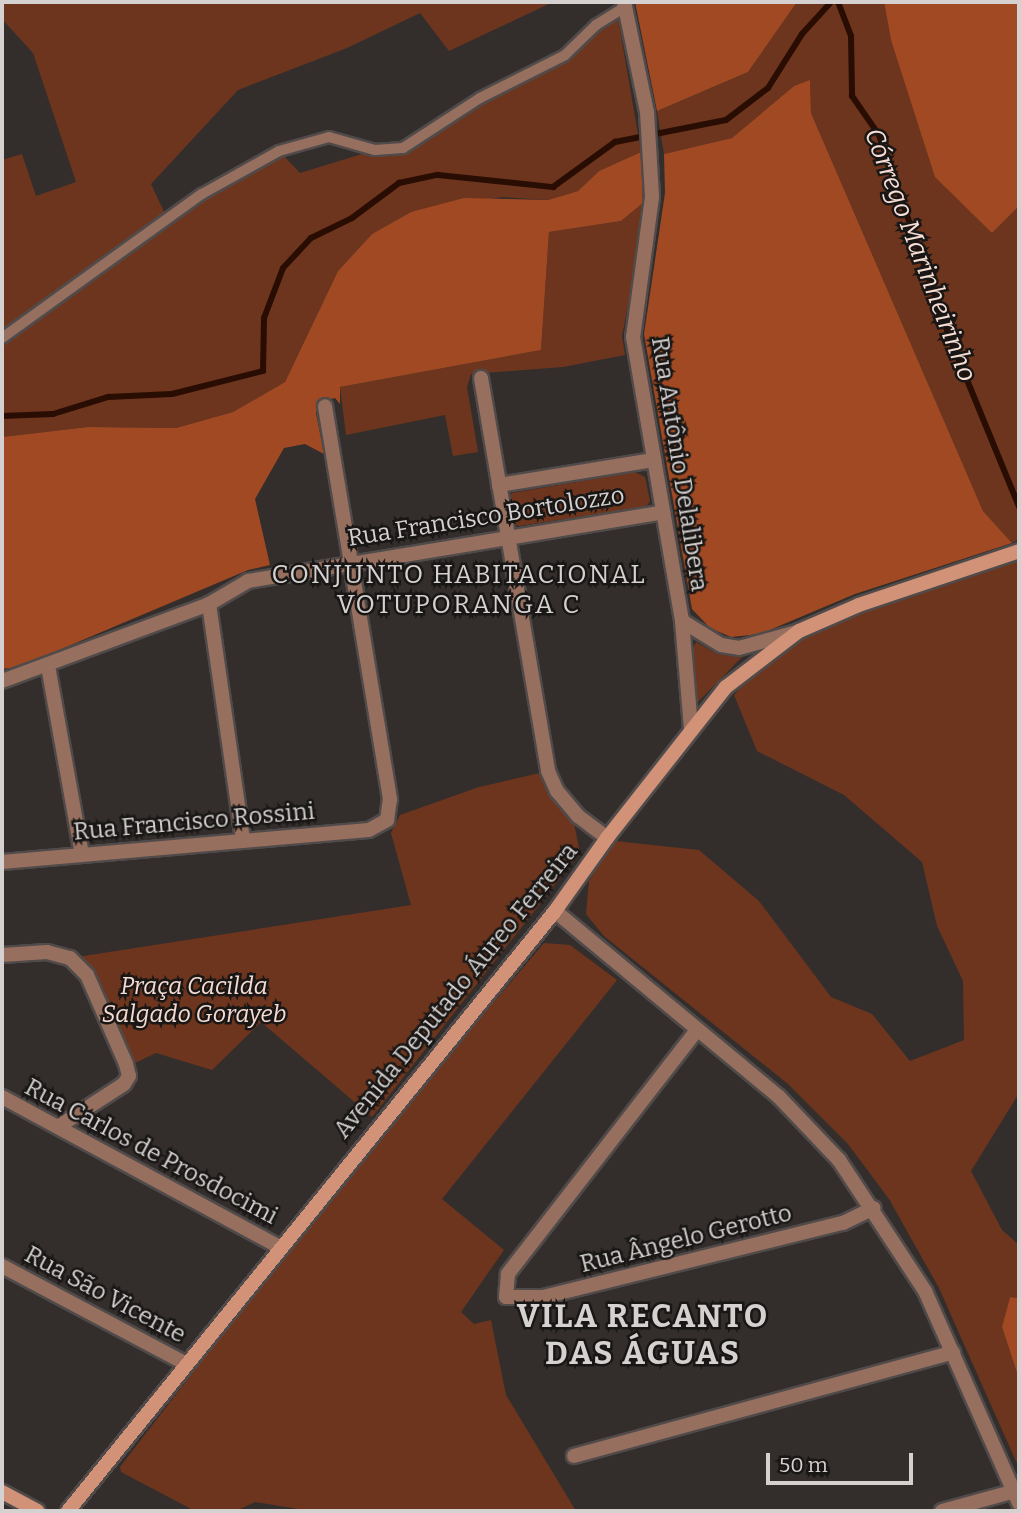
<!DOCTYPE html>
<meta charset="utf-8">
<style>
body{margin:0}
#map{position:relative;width:1021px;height:1513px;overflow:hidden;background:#332e2c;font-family:Bitter,serif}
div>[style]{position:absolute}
.green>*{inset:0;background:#6d351d}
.forest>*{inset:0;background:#a04922}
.stream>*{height:6px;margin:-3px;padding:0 3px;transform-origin:3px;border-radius:3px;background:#290d03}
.roads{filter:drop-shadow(2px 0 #504b4a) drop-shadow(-2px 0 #504b4a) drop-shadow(0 2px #504b4a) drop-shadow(0 -2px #504b4a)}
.service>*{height:10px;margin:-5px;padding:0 5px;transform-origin:5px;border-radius:5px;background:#976f5e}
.minor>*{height:14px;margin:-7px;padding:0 7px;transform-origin:7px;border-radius:7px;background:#976f5e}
.secondary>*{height:14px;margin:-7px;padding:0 7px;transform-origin:7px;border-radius:7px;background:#d19278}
span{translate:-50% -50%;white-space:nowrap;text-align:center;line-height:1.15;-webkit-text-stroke:5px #191716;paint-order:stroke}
.street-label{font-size:24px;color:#d5d1d0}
.park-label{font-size:24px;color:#f5dbd1;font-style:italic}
.water-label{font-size:26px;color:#f8ded4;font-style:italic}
.neighbourhood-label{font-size:26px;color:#d5d1d0;letter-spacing:2px}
.district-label{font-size:32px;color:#d5d1d0;font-weight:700;letter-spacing:2px}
.frame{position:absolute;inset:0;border:4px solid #d5d1d0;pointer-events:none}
.scale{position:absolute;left:766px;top:1453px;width:147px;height:32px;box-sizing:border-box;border:4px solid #d5d1d0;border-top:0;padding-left:9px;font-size:21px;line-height:24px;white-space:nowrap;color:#d5d1d0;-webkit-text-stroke:5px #191716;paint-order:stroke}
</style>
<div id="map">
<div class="green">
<div style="clip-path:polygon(2px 2px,553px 2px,449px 51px,420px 13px,347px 48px,238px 90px,151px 184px,167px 218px,279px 151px,300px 173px,375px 150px,403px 148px,439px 121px,530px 75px,617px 12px,641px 152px,599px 171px,578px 191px,548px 200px,502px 197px,411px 212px,372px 234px,338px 271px,285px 382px,233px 412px,176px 428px,88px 427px,2px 437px,2px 160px,22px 154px,36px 196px,76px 182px,33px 53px,2px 19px)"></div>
<div style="clip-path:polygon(797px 2px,884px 2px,891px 40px,912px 99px,992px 233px,1019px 206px,1019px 539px,1012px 543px,983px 511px,811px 113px,810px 81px,794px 86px,732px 138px,664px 154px,657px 111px,748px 72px)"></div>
<div style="clip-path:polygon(643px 203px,640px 247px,622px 336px,625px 355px,563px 367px,471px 374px,467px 387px,478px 452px,453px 456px,445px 415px,346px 435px,340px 387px,541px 350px,549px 232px,621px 221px)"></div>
<div style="clip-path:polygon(635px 472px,645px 477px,650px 501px,646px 507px,519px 526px,511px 523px,507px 498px,512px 493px)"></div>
<div style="clip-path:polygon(1019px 559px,1019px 1093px,971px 1171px,1002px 1230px,1019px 1245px,1019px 1298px,1010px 1297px,1002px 1327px,1019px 1379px,1019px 1468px,939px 1288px,889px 1199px,848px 1144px,788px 1084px,604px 936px,586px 914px,589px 881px,615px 841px,699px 850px,759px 901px,831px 997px,872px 1014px,910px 1061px,964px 1040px,963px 981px,937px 926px,922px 862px,844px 795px,757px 751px,734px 695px,763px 664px,802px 640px,861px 612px)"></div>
<div style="clip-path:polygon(696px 642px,717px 654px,742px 657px,694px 706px,691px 653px)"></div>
<div style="clip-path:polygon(540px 773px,545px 787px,573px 818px,580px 853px,372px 1117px,261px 1022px,212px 1070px,156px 1053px,135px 1063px,94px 971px,77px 957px,411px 905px,391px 833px,400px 815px,479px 787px)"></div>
<div style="clip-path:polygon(544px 943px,570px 945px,617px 980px,442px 1199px,504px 1250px,461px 1312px,474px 1324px,491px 1320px,506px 1395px,576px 1511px,311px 1511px,255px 1502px,236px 1511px,195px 1511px,121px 1472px,120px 1467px,194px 1371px,386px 1129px)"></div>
</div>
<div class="forest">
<div style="clip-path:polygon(635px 2px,797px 2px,748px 72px,657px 111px)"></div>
<div style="clip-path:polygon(884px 2px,1019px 2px,1019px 206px,992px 233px,935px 177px,891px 40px)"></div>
<div style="clip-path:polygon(810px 80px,811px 113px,983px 511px,1012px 543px,855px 594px,760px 634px,731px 637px,710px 628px,692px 609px,644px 334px,665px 193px,664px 154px,732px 138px,794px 86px)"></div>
<div style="clip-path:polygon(641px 152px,643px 203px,621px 221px,549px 232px,541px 350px,340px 387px,340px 404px,335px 398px,319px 402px,316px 413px,324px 454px,305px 444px,284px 448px,255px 499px,270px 565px,248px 570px,19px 667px,2px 669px,2px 437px,88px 427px,176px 428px,233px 412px,285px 382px,338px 271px,372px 234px,411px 212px,464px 198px,548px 200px,578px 191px,599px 171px)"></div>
<div style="clip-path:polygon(1010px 1297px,1019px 1298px,1019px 1379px,1002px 1327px)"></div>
</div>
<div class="stream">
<div style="left:838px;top:2px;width:36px;rotate:69deg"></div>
<div style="left:851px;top:36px;width:60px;rotate:89deg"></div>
<div style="left:852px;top:96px;width:47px;rotate:55.3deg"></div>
<div style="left:879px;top:135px;width:213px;rotate:70.8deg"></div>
<div style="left:949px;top:336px;width:185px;rotate:67.7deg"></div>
<div style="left:2px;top:416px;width:51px;rotate:-2.2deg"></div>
<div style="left:53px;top:414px;width:58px;rotate:-17.2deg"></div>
<div style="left:108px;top:397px;width:64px;rotate:-2.7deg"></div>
<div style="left:172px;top:394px;width:94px;rotate:-14.2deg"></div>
<div style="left:263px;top:371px;width:53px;rotate:-88.9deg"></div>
<div style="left:264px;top:318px;width:53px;rotate:-69.2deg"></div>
<div style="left:283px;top:268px;width:41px;rotate:-47deg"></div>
<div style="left:311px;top:238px;width:46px;rotate:-26deg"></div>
<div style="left:352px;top:218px;width:59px;rotate:-36.7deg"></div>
<div style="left:399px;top:183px;width:40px;rotate:-12deg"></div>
<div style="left:438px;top:175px;width:116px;rotate:6deg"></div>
<div style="left:553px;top:187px;width:77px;rotate:-36deg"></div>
<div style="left:615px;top:142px;width:113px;rotate:-11.2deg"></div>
<div style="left:726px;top:120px;width:53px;rotate:-37.3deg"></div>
<div style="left:768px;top:88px;width:64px;rotate:-57.8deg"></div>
<div style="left:802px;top:34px;width:43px;rotate:-47.8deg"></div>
</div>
<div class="roads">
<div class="service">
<div style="left:2px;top:338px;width:246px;rotate:-35.8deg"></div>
<div style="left:202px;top:194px;width:88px;rotate:-29.2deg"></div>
<div style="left:279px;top:151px;width:52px;rotate:-15.6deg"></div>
<div style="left:329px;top:137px;width:48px;rotate:15.8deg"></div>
<div style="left:375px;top:150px;width:28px;rotate:-4deg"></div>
<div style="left:403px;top:148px;width:92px;rotate:-33deg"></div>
<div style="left:480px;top:98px;width:95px;rotate:-26.8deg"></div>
<div style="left:565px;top:55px;width:43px;rotate:-44.1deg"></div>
<div style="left:596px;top:25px;width:36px;rotate:-32deg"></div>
</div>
<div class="minor">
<div style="left:624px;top:2px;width:112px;rotate:78.2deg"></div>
<div style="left:647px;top:112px;width:85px;rotate:86.6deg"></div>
<div style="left:652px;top:197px;width:141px;rotate:97.7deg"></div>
<div style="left:633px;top:337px;width:288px;rotate:80.2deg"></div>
<div style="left:682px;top:621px;width:107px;rotate:85.2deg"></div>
<div style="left:481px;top:378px;width:399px;rotate:80.3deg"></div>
<div style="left:548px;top:771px;width:22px;rotate:66deg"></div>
<div style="left:557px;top:791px;width:33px;rotate:50deg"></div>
<div style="left:578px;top:816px;width:36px;rotate:37deg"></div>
<div style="left:499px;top:485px;width:157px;rotate:-9.2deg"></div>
<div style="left:209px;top:604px;width:239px;rotate:81.8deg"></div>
<div style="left:682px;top:621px;width:46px;rotate:31.6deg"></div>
<div style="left:721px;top:645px;width:18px;rotate:9deg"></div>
<div style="left:739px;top:648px;width:60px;rotate:-15.4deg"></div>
<div style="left:48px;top:666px;width:192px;rotate:79.8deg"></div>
<div style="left:2px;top:681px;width:221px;rotate:-20.4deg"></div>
<div style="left:209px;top:604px;width:45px;rotate:-30.5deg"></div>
<div style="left:248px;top:581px;width:421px;rotate:-9.4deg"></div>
<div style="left:2px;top:862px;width:368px;rotate:-5deg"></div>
<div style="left:369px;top:830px;width:21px;rotate:-29deg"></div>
<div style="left:387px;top:820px;width:21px;rotate:-82deg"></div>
<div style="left:390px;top:799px;width:398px;rotate:-99.4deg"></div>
<div style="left:555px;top:911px;width:291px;rotate:39.7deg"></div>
<div style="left:779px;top:1097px;width:87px;rotate:46.4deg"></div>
<div style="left:839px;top:1160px;width:157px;rotate:56.7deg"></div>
<div style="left:925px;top:1291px;width:232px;rotate:66.1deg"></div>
<div style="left:2px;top:955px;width:45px;rotate:-3.8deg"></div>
<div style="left:47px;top:952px;width:24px;rotate:15deg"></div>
<div style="left:70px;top:958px;width:24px;rotate:45deg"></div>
<div style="left:87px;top:975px;width:97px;rotate:66.3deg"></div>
<div style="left:126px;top:1064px;width:12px;rotate:76deg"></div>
<div style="left:129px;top:1076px;width:9px;rotate:122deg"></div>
<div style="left:124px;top:1084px;width:77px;rotate:147.1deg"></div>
<div style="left:697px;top:1030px;width:309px;rotate:127.8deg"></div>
<div style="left:508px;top:1274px;width:23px;rotate:95deg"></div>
<div style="left:506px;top:1297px;width:37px"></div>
<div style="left:543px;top:1297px;width:309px;rotate:-13.9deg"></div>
<div style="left:843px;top:1223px;width:34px;rotate:-26deg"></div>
<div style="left:2px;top:1097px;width:315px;rotate:28.4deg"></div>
<div style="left:2px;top:1266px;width:208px;rotate:28deg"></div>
<div style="left:574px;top:1456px;width:393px;rotate:-15.3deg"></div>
<div style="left:942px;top:1511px;width:76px;rotate:-15.3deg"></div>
</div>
<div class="secondary">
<div style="left:2px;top:1492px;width:40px;rotate:28deg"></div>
<div style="left:68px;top:1511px;width:773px;rotate:-50.93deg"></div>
<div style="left:555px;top:911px;width:90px;rotate:-54.5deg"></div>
<div style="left:607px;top:838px;width:192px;rotate:-51.8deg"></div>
<div style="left:726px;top:687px;width:92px;rotate:-37.5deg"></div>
<div style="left:799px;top:631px;width:65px;rotate:-23.4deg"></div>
<div style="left:859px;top:605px;width:169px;rotate:-18.6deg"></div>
</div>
</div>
<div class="street-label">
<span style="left:679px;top:464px;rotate:81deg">Rua Antônio Delalibera</span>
<span style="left:486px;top:517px;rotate:-9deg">Rua Francisco Bortolozzo</span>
<span style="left:194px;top:822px;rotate:-5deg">Rua Francisco Rossini</span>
<span style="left:456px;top:991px;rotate:-51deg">Avenida Deputado Áureo Ferreira</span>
<span style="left:151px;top:1152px;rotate:28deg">Rua Carlos de Prosdocimi</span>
<span style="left:686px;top:1239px;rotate:-14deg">Rua Ângelo Gerotto</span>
<span style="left:105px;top:1295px;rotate:28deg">Rua São Vicente</span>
</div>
<div class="park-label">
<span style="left:194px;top:1001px">Praça Cacilda<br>Salgado Gorayeb</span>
</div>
<div class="water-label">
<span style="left:920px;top:255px;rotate:69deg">Córrego Marinheirinho</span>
</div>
<div class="neighbourhood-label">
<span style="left:459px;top:590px">CONJUNTO HABITACIONAL<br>VOTUPORANGA C</span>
</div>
<div class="district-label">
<span style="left:643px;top:1335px">VILA RECANTO<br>DAS ÁGUAS</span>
</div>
<div class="frame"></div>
<div class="scale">50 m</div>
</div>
